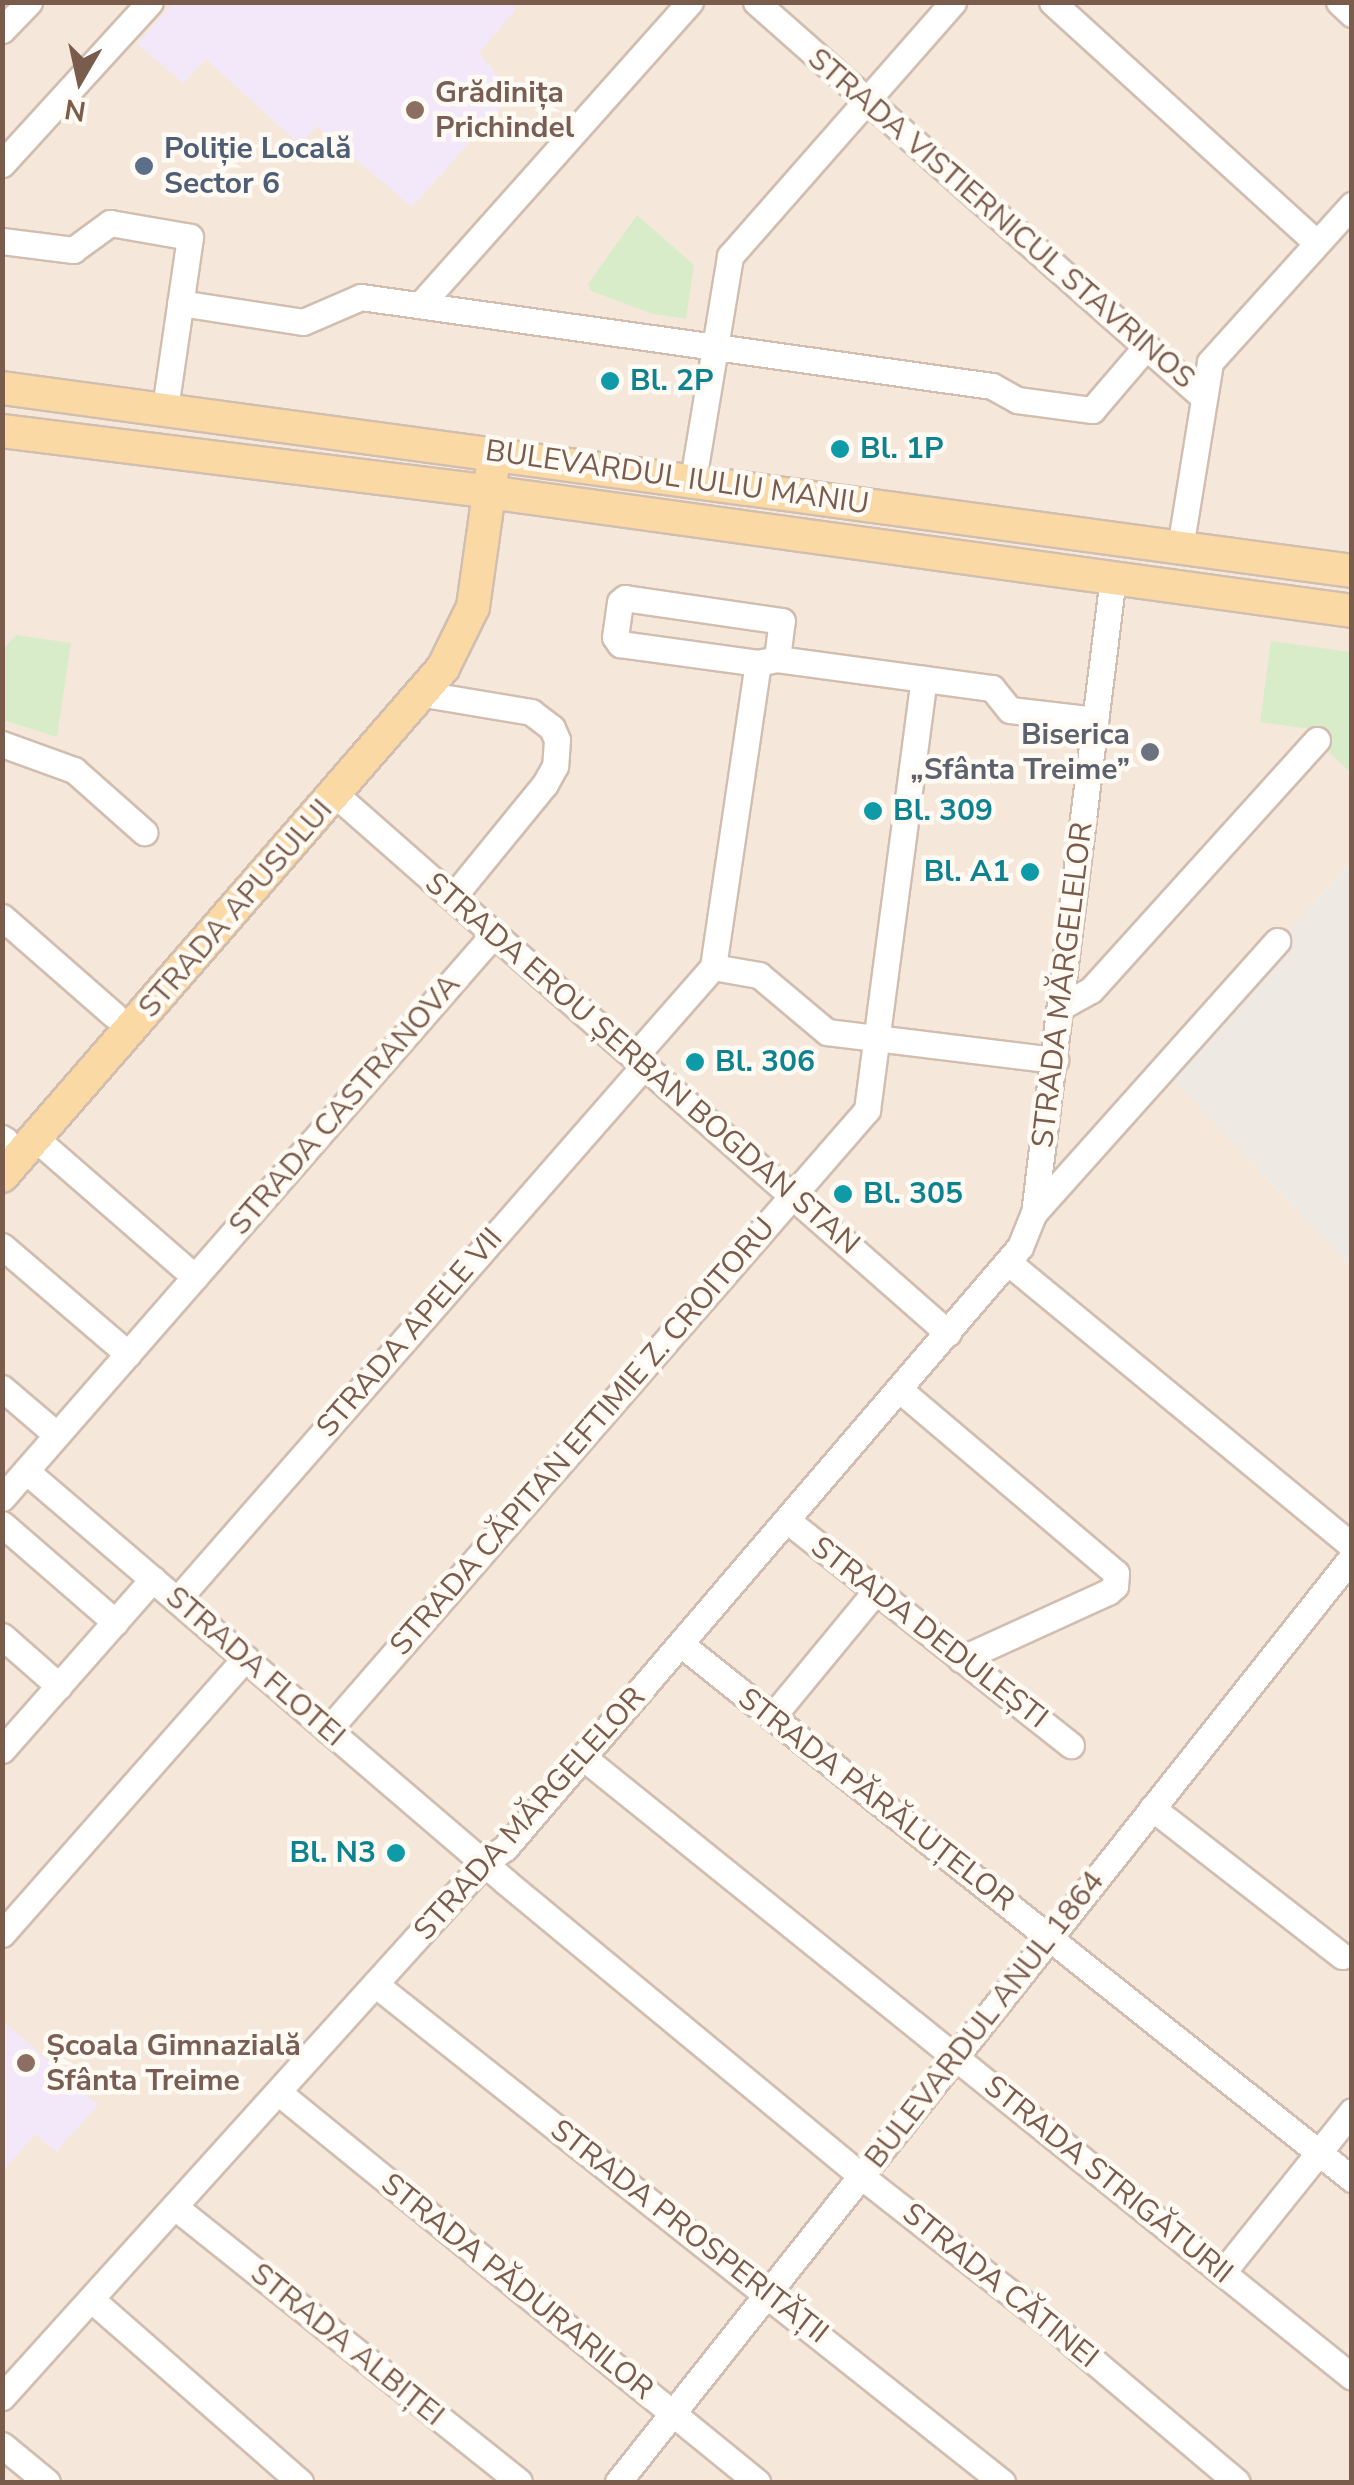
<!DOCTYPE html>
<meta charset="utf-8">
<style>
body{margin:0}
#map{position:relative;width:1354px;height:2485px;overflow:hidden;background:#fdf6ec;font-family:"Nunito Sans",sans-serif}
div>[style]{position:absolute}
.residential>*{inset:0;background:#f5e8da}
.industrial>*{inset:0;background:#efe9e4}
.education>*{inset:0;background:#f3e8fa}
.green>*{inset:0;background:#d8ecc9}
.roads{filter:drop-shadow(2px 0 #d1beb0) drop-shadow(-2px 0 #d1beb0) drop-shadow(0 2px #d1beb0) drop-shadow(0 -2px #d1beb0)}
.minor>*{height:25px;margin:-12.5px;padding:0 12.5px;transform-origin:12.5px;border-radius:12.5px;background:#fff}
.major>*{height:32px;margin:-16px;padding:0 16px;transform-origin:16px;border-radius:16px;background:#fbd9a5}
.dots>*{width:28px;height:28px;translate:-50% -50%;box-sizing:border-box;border:5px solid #fffaf3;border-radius:50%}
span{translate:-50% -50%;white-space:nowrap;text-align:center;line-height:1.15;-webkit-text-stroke:9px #fffaf3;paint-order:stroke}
.education-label{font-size:30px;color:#785e54;font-weight:700}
.left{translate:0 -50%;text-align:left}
.service-label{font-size:30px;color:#4e5e75;font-weight:700}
.street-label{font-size:30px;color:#7a5c4d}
.culture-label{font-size:30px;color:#0d838f;font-weight:700}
.right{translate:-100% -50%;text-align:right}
.worship-label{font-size:30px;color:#5b616d;font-weight:700}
.frame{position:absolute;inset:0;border:5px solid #7a5c4d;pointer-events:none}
.north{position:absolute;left:30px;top:30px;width:100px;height:100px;-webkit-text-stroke:8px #fffaf3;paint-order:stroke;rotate:189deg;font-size:28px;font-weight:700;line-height:40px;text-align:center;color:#7a5c4d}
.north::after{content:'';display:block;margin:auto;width:35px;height:45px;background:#7a5c4d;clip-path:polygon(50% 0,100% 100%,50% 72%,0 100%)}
</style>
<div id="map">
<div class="residential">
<div style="clip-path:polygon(3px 3px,1351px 3px,1351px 862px,1163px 1069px,1351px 1267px,1351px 2482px,3px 2482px)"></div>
</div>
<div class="industrial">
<div style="clip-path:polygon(1351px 862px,1351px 1267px,1163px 1069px)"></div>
</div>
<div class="education">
<div style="clip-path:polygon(508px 2px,516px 9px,479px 53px,513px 94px,412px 207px,317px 126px,300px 145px,206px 59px,183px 83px,137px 44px,173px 3px)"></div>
<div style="clip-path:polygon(3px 2021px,98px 2105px,56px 2152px,35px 2134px,3px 2171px)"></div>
</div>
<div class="green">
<div style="clip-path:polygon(637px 215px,694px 265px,686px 319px,653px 314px,591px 291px,588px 284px)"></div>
<div style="clip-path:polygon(16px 635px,71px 643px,57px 737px,3px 720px,3px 649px)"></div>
<div style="clip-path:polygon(1271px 641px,1351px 652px,1351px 773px,1321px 745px,1331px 732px,1260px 722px)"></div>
</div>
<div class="roads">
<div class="minor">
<div style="left:756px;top:2px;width:595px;rotate:41.46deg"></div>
<div style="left:1052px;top:2px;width:357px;rotate:42.3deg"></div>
<div style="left:1339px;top:2px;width:18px;rotate:43deg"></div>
<div style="left:2px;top:30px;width:39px;rotate:-46deg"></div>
<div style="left:2px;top:164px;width:219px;rotate:-47.6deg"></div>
<div style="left:2px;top:241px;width:72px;rotate:7.2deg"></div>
<div style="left:73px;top:250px;width:46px;rotate:-36.1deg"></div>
<div style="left:110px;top:223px;width:81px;rotate:9.9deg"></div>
<div style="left:190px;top:237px;width:174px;rotate:98.3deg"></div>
<div style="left:180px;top:303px;width:124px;rotate:8.8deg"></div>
<div style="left:303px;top:322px;width:63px;rotate:-23.3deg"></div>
<div style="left:361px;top:297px;width:637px;rotate:8.03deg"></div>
<div style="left:992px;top:386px;width:29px;rotate:29deg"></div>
<div style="left:1017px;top:400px;width:76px;rotate:7.6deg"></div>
<div style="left:1092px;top:410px;width:83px;rotate:-49.4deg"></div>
<div style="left:420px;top:305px;width:406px;rotate:-48.3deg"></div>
<div style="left:693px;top:480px;width:227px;rotate:-80.6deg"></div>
<div style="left:730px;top:256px;width:338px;rotate:-48.7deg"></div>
<div style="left:1180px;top:548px;width:188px;rotate:-80.8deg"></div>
<div style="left:1210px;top:362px;width:212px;rotate:-47.9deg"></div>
<div style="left:777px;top:659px;width:38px;rotate:-83deg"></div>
<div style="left:782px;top:621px;width:159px;rotate:-171.7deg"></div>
<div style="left:625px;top:598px;width:6px;rotate:141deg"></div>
<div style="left:620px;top:602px;width:35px;rotate:98deg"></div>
<div style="left:615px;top:637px;width:9px;rotate:54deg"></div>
<div style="left:620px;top:644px;width:139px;rotate:7.8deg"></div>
<div style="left:758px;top:663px;width:19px;rotate:-12deg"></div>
<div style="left:777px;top:659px;width:217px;rotate:7.7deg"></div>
<div style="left:992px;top:688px;width:28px;rotate:51deg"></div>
<div style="left:1010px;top:710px;width:86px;rotate:6.7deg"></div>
<div style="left:424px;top:694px;width:109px;rotate:9.5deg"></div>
<div style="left:531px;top:712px;width:26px;rotate:37deg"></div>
<div style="left:552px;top:728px;width:13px;rotate:67deg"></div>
<div style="left:557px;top:740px;width:26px;rotate:94deg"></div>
<div style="left:555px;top:766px;width:21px;rotate:119deg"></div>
<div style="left:545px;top:784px;width:146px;rotate:129.2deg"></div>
<div style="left:2px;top:744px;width:77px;rotate:19.9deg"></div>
<div style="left:74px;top:770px;width:94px;rotate:41.5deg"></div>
<div style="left:336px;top:795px;width:815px;rotate:41.32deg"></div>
<div style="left:2px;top:917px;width:149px;rotate:41.2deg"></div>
<div style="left:713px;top:967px;width:47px;rotate:9.9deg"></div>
<div style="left:759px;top:975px;width:89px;rotate:40deg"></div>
<div style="left:827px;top:1032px;width:230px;rotate:7deg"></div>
<div style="left:1062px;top:1006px;width:33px;rotate:-29deg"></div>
<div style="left:1091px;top:990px;width:337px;rotate:-47.9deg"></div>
<div style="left:634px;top:1057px;width:120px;rotate:-48.7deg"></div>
<div style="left:713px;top:967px;width:307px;rotate:-81.6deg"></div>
<div style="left:2px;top:1138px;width:4px;rotate:34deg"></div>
<div style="left:35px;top:1138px;width:212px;rotate:41deg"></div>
<div style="left:1034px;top:1213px;width:365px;rotate:-48.2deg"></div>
<div style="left:2px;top:1246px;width:166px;rotate:40.6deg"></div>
<div style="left:1009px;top:1263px;width:445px;rotate:39.5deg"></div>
<div style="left:2px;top:1388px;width:72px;rotate:40.5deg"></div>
<div style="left:900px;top:1390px;width:283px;rotate:40.3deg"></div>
<div style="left:1116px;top:1573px;width:13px;rotate:94deg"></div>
<div style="left:1115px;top:1586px;width:9px;rotate:139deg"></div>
<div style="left:1108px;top:1592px;width:162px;rotate:155.5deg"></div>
<div style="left:26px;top:1471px;width:632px;rotate:40.57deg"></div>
<div style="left:506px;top:1882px;width:461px;rotate:39.6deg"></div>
<div style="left:861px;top:2176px;width:241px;rotate:38.1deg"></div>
<div style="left:1051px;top:2325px;width:243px;rotate:40.2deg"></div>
<div style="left:2px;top:1498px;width:748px;rotate:-48.9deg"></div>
<div style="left:788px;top:1521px;width:361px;rotate:38.4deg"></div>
<div style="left:2px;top:1524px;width:150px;rotate:40.9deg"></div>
<div style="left:177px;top:1600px;width:709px;rotate:-48.83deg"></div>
<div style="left:2px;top:1636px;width:76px;rotate:41.3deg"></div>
<div style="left:682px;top:1645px;width:857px;rotate:38.56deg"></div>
<div style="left:772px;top:1717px;width:162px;rotate:-50.5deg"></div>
<div style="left:328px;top:1730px;width:822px;rotate:-49deg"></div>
<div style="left:867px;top:1110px;width:435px;rotate:-82.5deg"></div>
<div style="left:2px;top:1750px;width:228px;rotate:-48.6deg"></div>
<div style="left:584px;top:1758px;width:986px;rotate:38.87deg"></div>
<div style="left:1152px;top:1808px;width:241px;rotate:37.9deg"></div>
<div style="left:2px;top:1934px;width:368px;rotate:-48.6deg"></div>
<div style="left:375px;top:1984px;width:801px;rotate:38.46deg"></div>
<div style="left:278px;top:2092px;width:618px;rotate:39.15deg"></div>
<div style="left:175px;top:2207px;width:440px;rotate:38.6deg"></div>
<div style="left:1223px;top:2272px;width:206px;rotate:-51.3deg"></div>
<div style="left:91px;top:2299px;width:278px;rotate:41.2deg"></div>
<div style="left:2px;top:2397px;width:719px;rotate:-47.93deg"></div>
<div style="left:484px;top:1863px;width:26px;rotate:-36deg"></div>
<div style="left:505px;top:1848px;width:791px;rotate:-49.41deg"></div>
<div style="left:1020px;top:1247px;width:37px;rotate:-68deg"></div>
<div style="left:1034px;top:1213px;width:641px;rotate:-82.92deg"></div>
<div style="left:2px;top:2445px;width:58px;rotate:39.4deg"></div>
<div style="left:618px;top:2482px;width:1181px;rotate:-51.57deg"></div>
</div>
<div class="major">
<div style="left:2px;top:388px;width:1362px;rotate:7.72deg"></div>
<div style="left:2px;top:431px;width:491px;rotate:7.1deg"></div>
<div style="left:489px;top:492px;width:871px;rotate:7.85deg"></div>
<div style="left:2px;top:1176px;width:673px;rotate:-49.04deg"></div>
<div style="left:443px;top:668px;width:68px;rotate:-63.8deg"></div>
<div style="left:473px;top:607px;width:136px;rotate:-82deg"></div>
</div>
</div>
<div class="dots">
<div style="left:415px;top:110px;background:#8d6e63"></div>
<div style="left:144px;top:166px;background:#5c6f8a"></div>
<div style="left:610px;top:381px;background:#0f9aa8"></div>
<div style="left:840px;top:449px;background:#0f9aa8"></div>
<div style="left:1150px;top:752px;background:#6b7280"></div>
<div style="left:873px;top:811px;background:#0f9aa8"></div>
<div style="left:1030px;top:872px;background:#0f9aa8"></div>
<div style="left:695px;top:1062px;background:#0f9aa8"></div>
<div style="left:843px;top:1194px;background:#0f9aa8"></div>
<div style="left:396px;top:1853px;background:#0f9aa8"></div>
<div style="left:26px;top:2063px;background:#8d6e63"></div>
</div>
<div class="education-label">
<span class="left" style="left:435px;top:110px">Grădinița<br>Prichindel</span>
<span class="left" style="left:46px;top:2063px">Școala Gimnazială<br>Sfânta Treime</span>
</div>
<div class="service-label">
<span class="left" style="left:164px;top:166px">Poliție Locală<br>Sector 6</span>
</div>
<div class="street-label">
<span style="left:1001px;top:219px;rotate:41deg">STRADA VISTIERNICUL STAVRINOS</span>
<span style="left:677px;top:478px;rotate:8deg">BULEVARDUL IULIU MANIU</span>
<span style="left:236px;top:909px;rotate:-49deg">STRADA APUSULUI</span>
<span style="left:1063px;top:985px;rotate:-83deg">STRADA MĂRGELELOR</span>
<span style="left:642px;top:1064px;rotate:41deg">STRADA EROU ȘERBAN BOGDAN STAN</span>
<span style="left:345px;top:1105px;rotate:-49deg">STRADA CASTRANOVA</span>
<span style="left:410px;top:1333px;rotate:-49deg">STRADA APELE VII</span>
<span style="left:583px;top:1437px;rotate:-49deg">STRADA CĂPITAN EFTIMIE Z. CROITORU</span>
<span style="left:929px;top:1633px;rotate:38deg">STRADA DEDULEȘTI</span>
<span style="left:255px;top:1667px;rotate:41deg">STRADA FLOTEI</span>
<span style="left:876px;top:1800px;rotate:38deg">STRADA PĂRĂLUȚELOR</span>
<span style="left:530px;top:1814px;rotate:-48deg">STRADA MĂRGELELOR</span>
<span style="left:985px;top:2020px;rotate:-52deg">BULEVARDUL ANUL 1864</span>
<span style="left:1108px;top:2180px;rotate:39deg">STRADA STRIGĂTURII</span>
<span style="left:689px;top:2232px;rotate:38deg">STRADA PROSPERITĂȚII</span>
<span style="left:1000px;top:2286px;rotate:39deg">STRADA CĂTINEI</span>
<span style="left:517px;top:2287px;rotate:39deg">STRADA PĂDURARILOR</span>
<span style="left:347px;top:2345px;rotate:39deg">STRADA ALBIȚEI</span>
</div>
<div class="culture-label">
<span class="left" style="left:630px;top:381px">Bl. 2P</span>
<span class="left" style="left:860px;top:449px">Bl. 1P</span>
<span class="left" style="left:893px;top:811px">Bl. 309</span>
<span class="right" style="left:1010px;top:872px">Bl. A1</span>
<span class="left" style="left:715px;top:1062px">Bl. 306</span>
<span class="left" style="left:863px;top:1194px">Bl. 305</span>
<span class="right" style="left:376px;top:1853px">Bl. N3</span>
</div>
<div class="worship-label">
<span class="right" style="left:1130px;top:752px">Biserica<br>„Sfânta Treime”</span>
</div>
<div class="frame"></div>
<div class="north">N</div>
</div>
